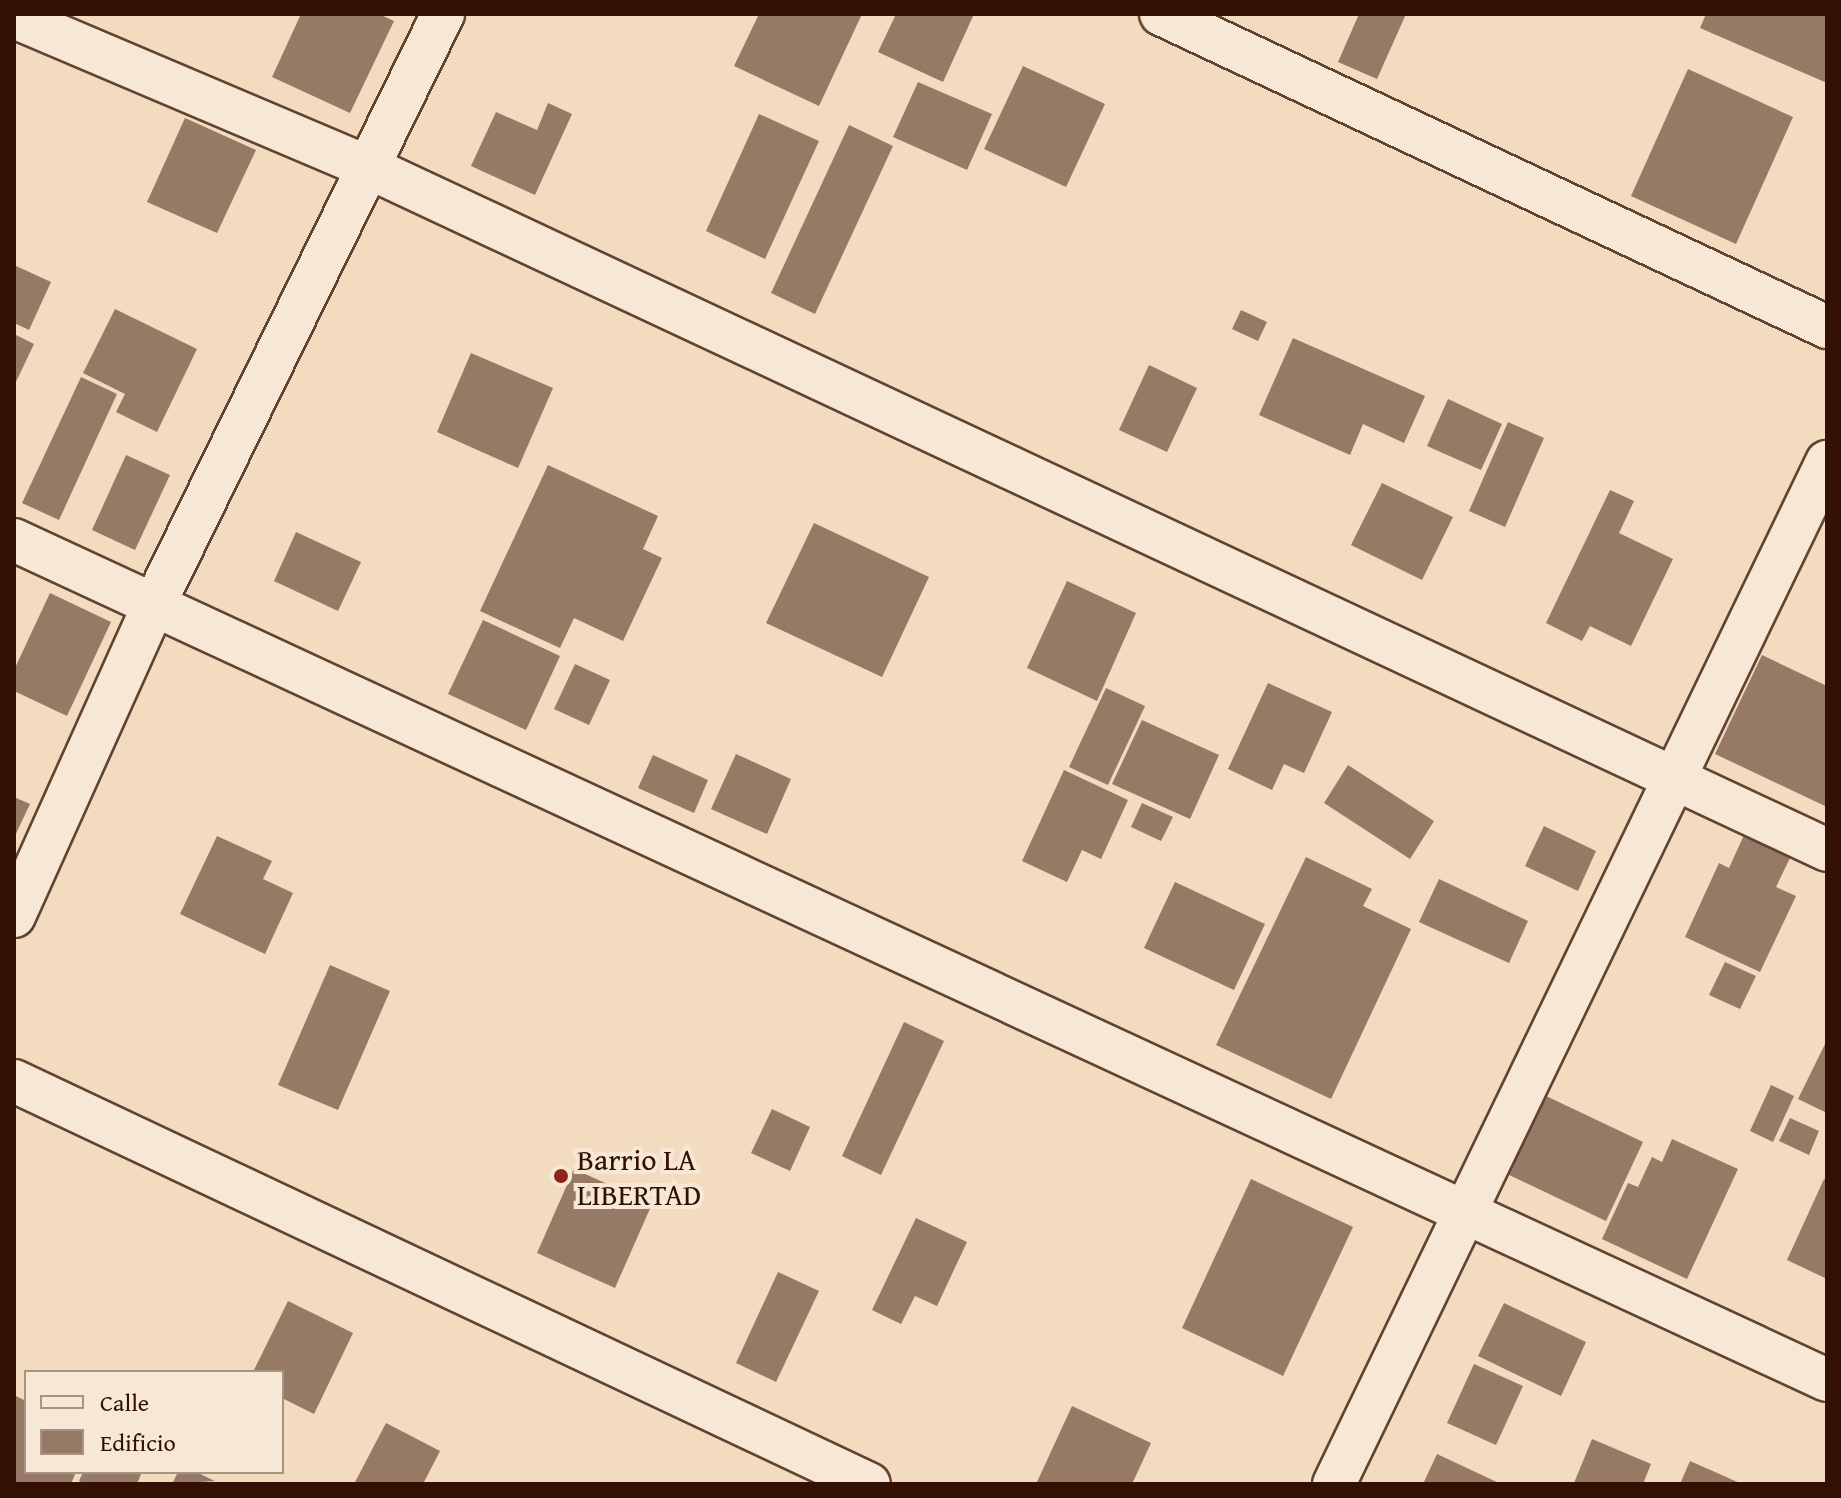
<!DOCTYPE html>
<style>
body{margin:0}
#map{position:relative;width:1841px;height:1498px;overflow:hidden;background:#f2dbbe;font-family:"Gentium Book Plus",serif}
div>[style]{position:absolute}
.building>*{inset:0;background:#967a65}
.roads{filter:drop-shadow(2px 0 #624332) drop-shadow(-2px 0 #624332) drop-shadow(0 2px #624332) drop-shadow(0 -2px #624332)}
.street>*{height:42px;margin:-21px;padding:0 21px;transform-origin:21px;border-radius:21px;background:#f7e8d5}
.dots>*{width:22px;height:22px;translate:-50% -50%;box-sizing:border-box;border:4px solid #f7e8d5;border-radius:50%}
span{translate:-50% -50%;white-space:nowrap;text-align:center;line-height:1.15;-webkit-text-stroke:8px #f7e8d5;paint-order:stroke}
.poi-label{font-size:30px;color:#321004}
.left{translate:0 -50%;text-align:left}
.frame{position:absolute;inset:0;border:16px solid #321004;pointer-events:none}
.legend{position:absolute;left:24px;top:1370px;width:260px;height:104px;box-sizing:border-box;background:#f7e8d5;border:2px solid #a89281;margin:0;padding:10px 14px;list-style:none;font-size:24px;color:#321004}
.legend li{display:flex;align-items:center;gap:16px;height:40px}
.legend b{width:40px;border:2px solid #a89281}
</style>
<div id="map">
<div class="building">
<div style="clip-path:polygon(301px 14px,379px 14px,394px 21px,350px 113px,272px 77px)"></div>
<div style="clip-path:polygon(759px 14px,862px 14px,819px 106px,734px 66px)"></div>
<div style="clip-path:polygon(896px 14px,974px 14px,943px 82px,878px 52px)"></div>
<div style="clip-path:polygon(1359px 14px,1406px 14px,1377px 79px,1338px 62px)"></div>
<div style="clip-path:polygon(1706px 14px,1827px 14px,1827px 83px,1700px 28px)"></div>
<div style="clip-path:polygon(1023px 66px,1105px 104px,1066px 187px,984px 149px)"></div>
<div style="clip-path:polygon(1688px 69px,1793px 117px,1736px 244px,1631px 196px)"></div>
<div style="clip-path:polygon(918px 82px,992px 114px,967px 170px,893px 137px)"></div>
<div style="clip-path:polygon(548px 103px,572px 114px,535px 195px,471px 166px,496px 112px,537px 130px)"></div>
<div style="clip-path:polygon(759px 114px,819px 141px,765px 259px,706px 231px)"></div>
<div style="clip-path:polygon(185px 118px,256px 150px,217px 233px,147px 202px)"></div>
<div style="clip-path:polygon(849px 125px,893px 146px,815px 314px,771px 293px)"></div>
<div style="clip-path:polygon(14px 265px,51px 282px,29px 330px,14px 323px)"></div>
<div style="clip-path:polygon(115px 309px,197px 349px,157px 432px,116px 412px,125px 394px,83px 373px)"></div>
<div style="clip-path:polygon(1241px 310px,1267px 322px,1258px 341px,1232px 329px)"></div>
<div style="clip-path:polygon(14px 334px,34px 344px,14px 386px)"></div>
<div style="clip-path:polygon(1293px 338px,1425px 396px,1404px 443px,1363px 424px,1350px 455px,1259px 415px)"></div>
<div style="clip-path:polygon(471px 353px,553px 388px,518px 468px,437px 432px)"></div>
<div style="clip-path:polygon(1149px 365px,1197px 388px,1167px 452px,1119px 430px)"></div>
<div style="clip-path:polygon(81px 377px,117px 394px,59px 520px,22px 503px)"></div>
<div style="clip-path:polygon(1448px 399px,1502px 424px,1481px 470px,1427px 446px)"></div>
<div style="clip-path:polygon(1508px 422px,1544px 438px,1505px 527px,1469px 511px)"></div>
<div style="clip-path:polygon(126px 455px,170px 475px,135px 550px,92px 530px)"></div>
<div style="clip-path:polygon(548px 465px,658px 516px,643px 549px,662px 558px,623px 641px,574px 618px,560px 648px,480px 611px)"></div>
<div style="clip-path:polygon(1382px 483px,1453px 517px,1422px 580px,1351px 545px)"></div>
<div style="clip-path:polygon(1610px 490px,1634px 501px,1619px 533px,1673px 559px,1631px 646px,1590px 626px,1582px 641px,1546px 623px)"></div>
<div style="clip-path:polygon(814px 523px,929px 577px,882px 677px,766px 623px)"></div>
<div style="clip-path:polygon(296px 532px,361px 562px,338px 611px,274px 581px)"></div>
<div style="clip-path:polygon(1067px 581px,1136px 613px,1097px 701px,1027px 668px)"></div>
<div style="clip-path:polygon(50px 593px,111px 622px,67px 716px,14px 691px,14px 670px)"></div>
<div style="clip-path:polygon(483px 620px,560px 656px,526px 730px,448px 694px)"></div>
<div style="clip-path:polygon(1762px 655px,1827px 686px,1827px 807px,1715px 754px)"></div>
<div style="clip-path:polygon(575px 664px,610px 680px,589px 725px,554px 709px)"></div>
<div style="clip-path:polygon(1268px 683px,1332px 712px,1304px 773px,1284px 764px,1272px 790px,1228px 769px)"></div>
<div style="clip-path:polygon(1106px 688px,1145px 706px,1108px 785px,1069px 767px)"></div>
<div style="clip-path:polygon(1142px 720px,1219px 755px,1190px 819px,1112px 784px)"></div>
<div style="clip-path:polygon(736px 754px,791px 779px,767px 834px,711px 809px)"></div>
<div style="clip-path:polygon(653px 755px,708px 780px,694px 813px,638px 788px)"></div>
<div style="clip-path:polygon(1348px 765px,1434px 821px,1410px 859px,1324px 803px)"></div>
<div style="clip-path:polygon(1064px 770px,1128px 800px,1101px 859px,1082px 850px,1067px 882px,1022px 861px)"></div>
<div style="clip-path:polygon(14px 797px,30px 804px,14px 838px)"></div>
<div style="clip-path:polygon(1142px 803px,1173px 817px,1161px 841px,1131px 827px)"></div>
<div style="clip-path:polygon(1544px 826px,1596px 851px,1578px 891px,1525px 866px)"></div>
<div style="clip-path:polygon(1744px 835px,1791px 856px,1776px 887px,1796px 896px,1760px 972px,1685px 937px,1719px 863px,1729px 868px)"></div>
<div style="clip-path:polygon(217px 836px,272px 861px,263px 879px,293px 893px,265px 954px,180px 914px)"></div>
<div style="clip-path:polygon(1306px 857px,1372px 889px,1363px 906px,1411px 929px,1331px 1099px,1216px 1045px)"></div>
<div style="clip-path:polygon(1439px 879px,1528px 921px,1509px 963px,1419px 922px)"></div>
<div style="clip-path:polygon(1175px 882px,1265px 924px,1234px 990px,1144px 948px)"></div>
<div style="clip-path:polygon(1725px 962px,1756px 976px,1740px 1009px,1709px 995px)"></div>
<div style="clip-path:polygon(330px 965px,390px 991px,338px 1110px,278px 1085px)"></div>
<div style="clip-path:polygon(904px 1022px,944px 1041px,881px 1175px,842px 1156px)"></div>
<div style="clip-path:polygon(1827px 1040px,1827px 1113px,1798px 1099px)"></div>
<div style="clip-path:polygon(1771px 1085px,1794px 1096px,1773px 1142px,1750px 1131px)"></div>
<div style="clip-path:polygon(1544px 1095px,1643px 1142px,1606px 1221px,1507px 1174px)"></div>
<div style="clip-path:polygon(772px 1109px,810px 1127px,790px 1171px,751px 1153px)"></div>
<div style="clip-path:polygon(1790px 1118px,1819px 1131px,1809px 1155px,1779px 1141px)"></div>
<div style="clip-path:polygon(1672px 1139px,1738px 1169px,1687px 1279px,1602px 1239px,1628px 1183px,1638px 1187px,1652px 1157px,1662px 1162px)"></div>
<div style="clip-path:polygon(574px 1169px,652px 1204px,615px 1288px,537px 1253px)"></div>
<div style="clip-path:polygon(1251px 1179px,1353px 1227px,1283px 1376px,1182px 1328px)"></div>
<div style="clip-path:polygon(1824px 1179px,1827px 1181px,1827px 1279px,1787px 1260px)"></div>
<div style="clip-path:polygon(916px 1218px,967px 1242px,937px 1306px,915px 1296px,901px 1324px,872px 1310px)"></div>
<div style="clip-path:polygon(778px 1272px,819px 1291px,776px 1382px,736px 1363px)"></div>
<div style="clip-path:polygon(288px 1301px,353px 1333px,314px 1414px,282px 1398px,282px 1372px,253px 1372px)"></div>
<div style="clip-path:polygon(1504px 1303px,1586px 1342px,1561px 1396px,1478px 1356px)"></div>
<div style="clip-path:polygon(1474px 1364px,1523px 1386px,1496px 1445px,1447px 1423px)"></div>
<div style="clip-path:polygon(14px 1395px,26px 1401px,26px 1472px,76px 1472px,71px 1484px,14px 1484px)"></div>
<div style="clip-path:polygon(1072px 1406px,1151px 1443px,1132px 1484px,1037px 1482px)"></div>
<div style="clip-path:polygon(386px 1423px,440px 1451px,423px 1484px,354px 1484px)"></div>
<div style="clip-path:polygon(1592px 1439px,1651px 1464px,1643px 1484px,1574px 1483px)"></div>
<div style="clip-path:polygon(1437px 1454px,1501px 1484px,1423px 1484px)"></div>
<div style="clip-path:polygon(1690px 1461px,1742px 1484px,1680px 1484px)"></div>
<div style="clip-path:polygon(83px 1472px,142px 1472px,137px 1484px,86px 1484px,79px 1481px)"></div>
<div style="clip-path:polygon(178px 1472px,196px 1472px,215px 1481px,172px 1484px)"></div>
</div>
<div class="roads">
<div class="street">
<div style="left:1161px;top:14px;width:736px;rotate:25.17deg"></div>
<div style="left:14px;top:17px;width:387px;rotate:23deg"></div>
<div style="left:370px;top:168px;width:1609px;rotate:25.08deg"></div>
<div style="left:14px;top:540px;width:1998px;rotate:24.86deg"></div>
<div style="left:14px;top:916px;width:339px;rotate:-65.8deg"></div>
<div style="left:153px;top:607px;width:660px;rotate:-63.94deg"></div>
<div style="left:14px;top:1081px;width:945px;rotate:25.24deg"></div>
<div style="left:1334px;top:1484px;width:1135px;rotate:-64.25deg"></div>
</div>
</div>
<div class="dots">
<div style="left:561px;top:1176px;background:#8f2418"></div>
</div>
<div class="poi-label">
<span class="left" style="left:577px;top:1176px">Barrio LA<br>LIBERTAD</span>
</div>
<div class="frame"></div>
<ul class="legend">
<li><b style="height:10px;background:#f7e8d5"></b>Calle</li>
<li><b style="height:22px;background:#967a65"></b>Edificio</li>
</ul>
</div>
